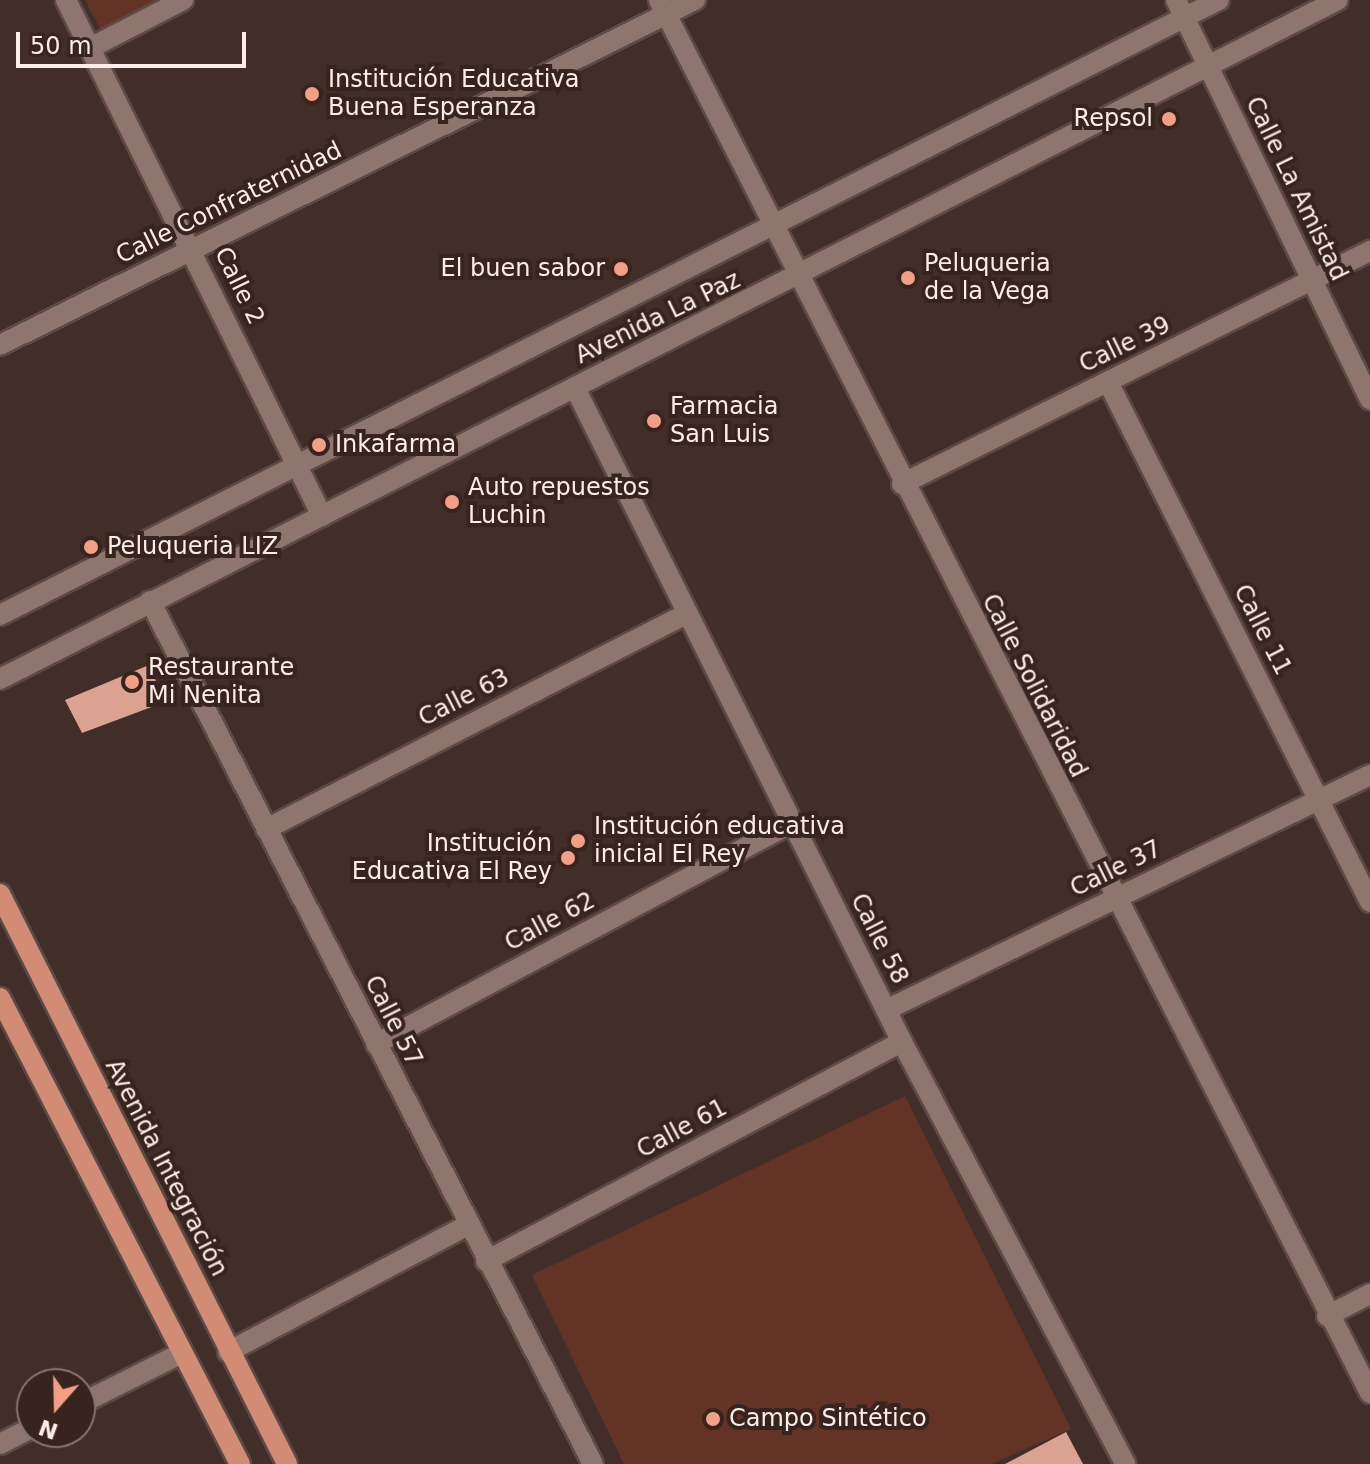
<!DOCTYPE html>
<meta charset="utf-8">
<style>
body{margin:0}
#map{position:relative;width:1370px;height:1464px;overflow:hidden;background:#422e28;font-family:"DejaVu Sans",sans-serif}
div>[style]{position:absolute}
.green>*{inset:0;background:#633426}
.building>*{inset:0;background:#dba291}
.roads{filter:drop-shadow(2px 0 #5b4a45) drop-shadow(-2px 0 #5b4a45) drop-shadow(0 2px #5b4a45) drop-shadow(0 -2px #5b4a45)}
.minor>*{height:20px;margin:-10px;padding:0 10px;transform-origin:10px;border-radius:10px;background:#8e766f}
.major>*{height:20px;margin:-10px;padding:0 10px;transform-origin:10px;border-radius:10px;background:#d28c76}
.dots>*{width:22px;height:22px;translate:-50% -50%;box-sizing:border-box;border:4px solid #38241f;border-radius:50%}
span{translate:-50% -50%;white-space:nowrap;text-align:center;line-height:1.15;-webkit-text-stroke:8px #38241f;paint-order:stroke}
.poi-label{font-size:24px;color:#fbede9}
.left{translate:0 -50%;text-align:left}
.right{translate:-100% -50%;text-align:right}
.street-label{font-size:24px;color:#fbede9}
.north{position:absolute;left:16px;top:1368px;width:80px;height:80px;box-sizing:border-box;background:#38241f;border:2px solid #867470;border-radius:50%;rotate:200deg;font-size:22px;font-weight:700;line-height:32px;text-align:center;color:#fbede9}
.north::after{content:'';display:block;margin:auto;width:28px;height:36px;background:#f39f85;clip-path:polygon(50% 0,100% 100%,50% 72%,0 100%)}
.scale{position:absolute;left:16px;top:32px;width:230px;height:36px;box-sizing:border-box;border:4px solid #fbede9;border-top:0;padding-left:10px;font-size:24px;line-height:28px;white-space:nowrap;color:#fbede9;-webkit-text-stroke:6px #38241f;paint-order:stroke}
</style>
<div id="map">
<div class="green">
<div style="clip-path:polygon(85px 0,158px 0,100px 29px)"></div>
<div style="clip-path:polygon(905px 1096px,1071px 1429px,992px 1464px,624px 1464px,532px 1275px)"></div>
</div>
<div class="building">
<div style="clip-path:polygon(149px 665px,165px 702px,82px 733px,65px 700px)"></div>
<div style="clip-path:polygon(1066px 1432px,1083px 1464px,1005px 1464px)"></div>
</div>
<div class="roads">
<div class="minor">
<div style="left:66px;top:0;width:576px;rotate:63.61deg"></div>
<div style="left:659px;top:0;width:1564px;rotate:62.96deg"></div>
<div style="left:1176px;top:0;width:444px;rotate:64.1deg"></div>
<div style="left:90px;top:48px;width:105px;rotate:-27.3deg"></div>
<div style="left:0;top:345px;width:776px;rotate:-26.4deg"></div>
<div style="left:1108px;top:382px;width:582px;rotate:63.26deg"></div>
<div style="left:575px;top:388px;width:731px;rotate:63.43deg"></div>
<div style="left:902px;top:1042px;width:477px;rotate:62.1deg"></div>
<div style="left:902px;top:484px;width:523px;rotate:-26.47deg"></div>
<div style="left:150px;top:601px;width:970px;rotate:62.83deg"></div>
<div style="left:0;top:615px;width:1365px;rotate:-26.77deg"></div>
<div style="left:0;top:679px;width:1500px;rotate:-26.91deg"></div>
<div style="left:266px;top:829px;width:472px;rotate:-27.1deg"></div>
<div style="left:886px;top:1010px;width:538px;rotate:-25.9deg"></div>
<div style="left:376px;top:1044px;width:471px;rotate:-28deg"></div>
<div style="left:486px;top:1261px;width:470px;rotate:-27.8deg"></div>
<div style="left:1327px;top:1316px;width:48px;rotate:-27.1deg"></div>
<div style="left:228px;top:1352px;width:272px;rotate:-27.9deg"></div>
<div style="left:80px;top:1404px;width:114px;rotate:-26.6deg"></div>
<div style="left:0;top:1444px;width:36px;rotate:-27deg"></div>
</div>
<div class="major">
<div style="left:0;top:894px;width:638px;rotate:63.27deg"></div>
<div style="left:0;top:998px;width:524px;rotate:62.75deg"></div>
</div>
</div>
<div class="dots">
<div style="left:312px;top:94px;background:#f39f85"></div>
<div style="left:1169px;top:119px;background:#f39f85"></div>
<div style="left:621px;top:269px;background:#f39f85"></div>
<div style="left:908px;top:278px;background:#f39f85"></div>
<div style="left:654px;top:421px;background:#f39f85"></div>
<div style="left:319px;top:445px;background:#f39f85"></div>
<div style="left:452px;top:502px;background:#f39f85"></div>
<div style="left:91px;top:547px;background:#f39f85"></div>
<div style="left:132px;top:682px;background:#f39f85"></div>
<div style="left:578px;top:841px;background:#f39f85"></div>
<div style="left:568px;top:858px;background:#f39f85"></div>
<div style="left:713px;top:1419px;background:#f39f85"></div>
</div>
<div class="poi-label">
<span class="left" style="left:328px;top:94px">Institución Educativa<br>Buena Esperanza</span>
<span class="right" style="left:1153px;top:119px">Repsol</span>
<span class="left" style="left:924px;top:278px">Peluqueria<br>de la Vega</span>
<span class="right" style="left:605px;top:269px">El buen sabor</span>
<span class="left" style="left:670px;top:421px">Farmacia<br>San Luis</span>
<span class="left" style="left:335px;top:445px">Inkafarma</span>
<span class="left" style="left:468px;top:502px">Auto repuestos<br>Luchin</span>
<span class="left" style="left:107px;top:547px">Peluqueria LIZ</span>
<span class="left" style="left:148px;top:682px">Restaurante<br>Mi Nenita</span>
<span class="left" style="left:594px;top:841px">Institución educativa<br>inicial El Rey</span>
<span class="right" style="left:552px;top:858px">Institución<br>Educativa El Rey</span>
<span class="left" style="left:729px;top:1419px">Campo Sintético</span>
</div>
<div class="street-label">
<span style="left:1296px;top:189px;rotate:64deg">Calle La Amistad</span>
<span style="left:229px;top:203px;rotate:-26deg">Calle Confraternidad</span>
<span style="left:239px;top:286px;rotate:64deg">Calle 2</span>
<span style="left:658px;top:318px;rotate:-26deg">Avenida La Paz</span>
<span style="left:1125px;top:345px;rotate:-26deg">Calle 39</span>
<span style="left:1262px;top:630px;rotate:63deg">Calle 11</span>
<span style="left:1034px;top:686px;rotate:63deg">Calle Solidaridad</span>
<span style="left:464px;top:698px;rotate:-27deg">Calle 63</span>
<span style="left:1116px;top:869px;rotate:-26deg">Calle 37</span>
<span style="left:550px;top:922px;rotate:-28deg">Calle 62</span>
<span style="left:879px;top:939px;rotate:63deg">Calle 58</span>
<span style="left:393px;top:1021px;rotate:63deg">Calle 57</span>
<span style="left:682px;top:1129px;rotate:-28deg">Calle 61</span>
<span style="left:166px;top:1168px;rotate:63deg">Avenida Integración</span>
</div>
<div class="north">N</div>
<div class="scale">50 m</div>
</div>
